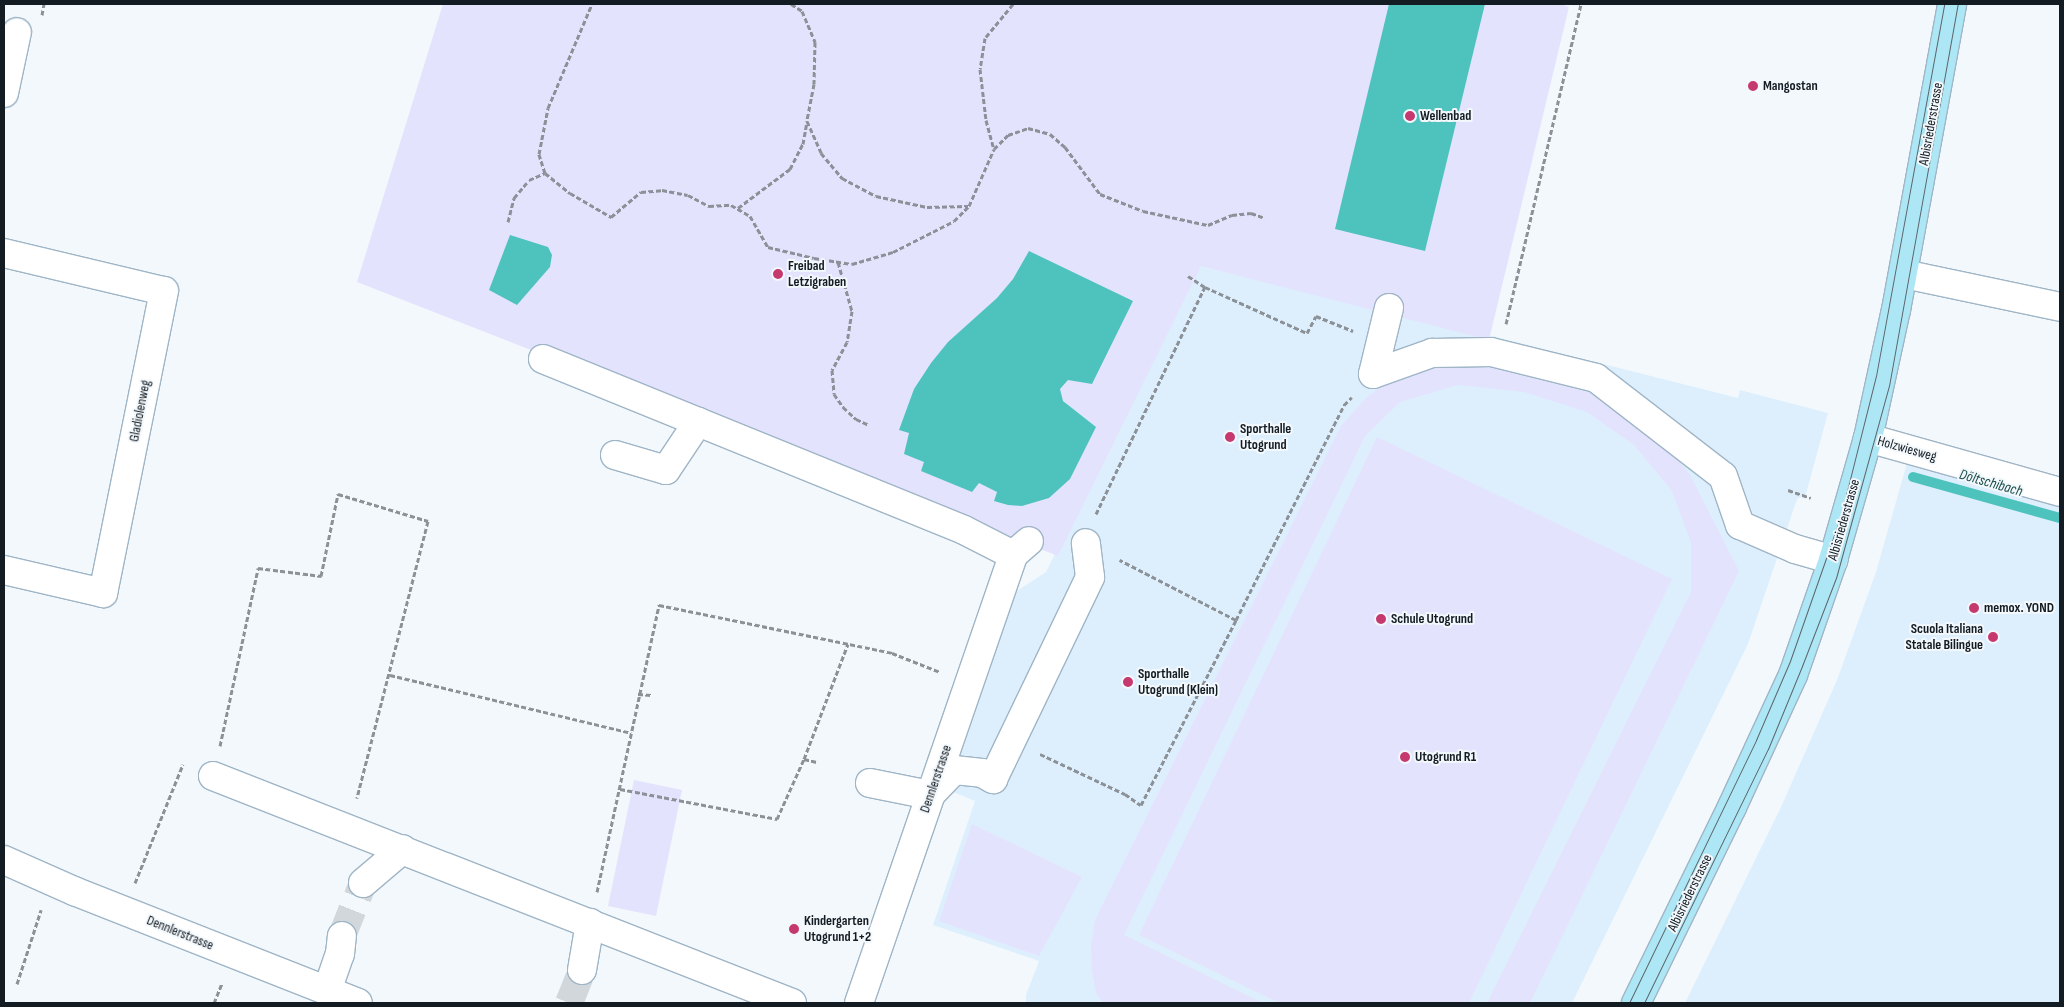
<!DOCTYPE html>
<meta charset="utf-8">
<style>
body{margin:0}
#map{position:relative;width:2064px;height:1007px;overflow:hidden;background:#f3f8fc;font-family:"Sofia Sans Condensed",sans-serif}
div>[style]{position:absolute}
.built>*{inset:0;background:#ddeffd}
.green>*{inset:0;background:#e4e3fe}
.water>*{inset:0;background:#4ec3be}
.stream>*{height:10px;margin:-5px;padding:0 5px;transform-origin:5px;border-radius:5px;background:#4ec3be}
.minor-tunnel>*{height:28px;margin-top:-14px;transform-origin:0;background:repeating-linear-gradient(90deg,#d2d7db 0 28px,transparent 0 42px)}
.path>*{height:3px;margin-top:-1.5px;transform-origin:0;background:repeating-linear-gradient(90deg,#8b9197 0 5px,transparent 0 7.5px)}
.roads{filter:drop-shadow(1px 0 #9fb5c6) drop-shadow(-1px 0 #9fb5c6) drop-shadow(0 1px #9fb5c6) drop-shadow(0 -1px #9fb5c6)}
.minor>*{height:28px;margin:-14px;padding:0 14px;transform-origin:14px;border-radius:14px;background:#fff}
.major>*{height:28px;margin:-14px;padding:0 14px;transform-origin:14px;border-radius:14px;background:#ade7f5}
.tram>*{height:1px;margin:-0.5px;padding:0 0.5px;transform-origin:0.5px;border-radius:0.5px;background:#5d646a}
.dots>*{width:14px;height:14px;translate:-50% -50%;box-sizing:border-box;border:2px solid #f3f8fc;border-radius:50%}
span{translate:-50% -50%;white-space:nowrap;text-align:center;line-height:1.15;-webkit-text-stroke:4px #f3f8fc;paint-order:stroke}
.poi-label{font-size:14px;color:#141c23;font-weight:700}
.left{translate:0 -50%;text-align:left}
.right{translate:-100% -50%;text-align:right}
.street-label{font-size:14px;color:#141c23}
.water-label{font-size:15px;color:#1c4f4d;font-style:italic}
.frame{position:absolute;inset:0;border:5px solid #141c23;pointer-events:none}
</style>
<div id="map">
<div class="built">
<div style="clip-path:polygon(1198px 262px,1738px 398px,1740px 390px,1828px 413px,1806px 494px,1797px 499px,1748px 644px,1572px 1003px,1026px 1003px,1026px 995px,1039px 961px,933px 925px,975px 801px,946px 789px,1012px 594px,1046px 572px)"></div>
<div style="clip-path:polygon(1907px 463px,2060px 504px,2060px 1003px,1685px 1003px,1781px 807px,1837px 680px,1876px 572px)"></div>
</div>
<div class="green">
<div style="clip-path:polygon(443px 4px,1561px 4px,1569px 7px,1489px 340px,1201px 266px,1058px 556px,357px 282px)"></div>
<div style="clip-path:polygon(1479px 359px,1588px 385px,1664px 443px,1690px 475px,1739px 571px,1530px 1003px,1487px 1003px,1691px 592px,1691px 543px,1672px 491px,1634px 445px,1587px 412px,1524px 392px,1458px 385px,1400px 402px,1365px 436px,1124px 935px,1263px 1003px,1103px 1003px,1096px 993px,1092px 971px,1091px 948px,1095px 920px,1341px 426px,1367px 397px,1391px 380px,1418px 368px)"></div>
<div style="clip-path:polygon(1377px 437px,1672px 579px,1469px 1003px,1279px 1003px,1139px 935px)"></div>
<div style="clip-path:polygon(634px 780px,682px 790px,656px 916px,608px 906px)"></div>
<div style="clip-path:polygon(972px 824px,1082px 877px,1039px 956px,939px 921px)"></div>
</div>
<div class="water">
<div style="clip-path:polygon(1389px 4px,1485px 4px,1425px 251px,1335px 229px)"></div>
<div style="clip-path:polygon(510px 235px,548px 247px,552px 255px,550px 267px,517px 305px,489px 290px)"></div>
<div style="clip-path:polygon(1029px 251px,1133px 301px,1092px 384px,1068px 380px,1060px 389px,1063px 401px,1096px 427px,1070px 479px,1049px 498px,1022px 506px,1008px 505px,994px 501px,997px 492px,979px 483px,972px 492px,921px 471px,924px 462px,904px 454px,909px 433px,899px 430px,914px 389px,931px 363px,948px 342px,997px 298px,1013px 279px)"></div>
</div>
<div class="stream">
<div style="left:1913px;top:477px;width:153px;rotate:15.6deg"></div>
</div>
<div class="minor-tunnel">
<div style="left:342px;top:936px;width:57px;rotate:-68.4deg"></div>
<div style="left:569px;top:1003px;width:35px;rotate:-68deg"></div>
</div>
<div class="path">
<div style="left:791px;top:4px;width:13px;rotate:32deg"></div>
<div style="left:802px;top:11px;width:34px;rotate:67deg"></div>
<div style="left:815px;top:42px;width:42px;rotate:91.4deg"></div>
<div style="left:814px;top:84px;width:38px;rotate:101deg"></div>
<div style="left:1013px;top:4px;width:44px;rotate:129.5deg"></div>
<div style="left:985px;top:38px;width:31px;rotate:99deg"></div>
<div style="left:980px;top:69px;width:51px;rotate:83.3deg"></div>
<div style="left:986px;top:120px;width:30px;rotate:75deg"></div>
<div style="left:994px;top:149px;width:20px;rotate:-45deg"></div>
<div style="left:1008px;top:135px;width:21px;rotate:-19deg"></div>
<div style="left:1028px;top:128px;width:23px;rotate:15deg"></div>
<div style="left:1050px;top:134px;width:20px;rotate:41deg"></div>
<div style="left:1065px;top:147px;width:59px;rotate:53.3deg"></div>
<div style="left:1100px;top:194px;width:46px;rotate:21.6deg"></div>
<div style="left:1143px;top:211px;width:66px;rotate:12.2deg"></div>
<div style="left:1208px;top:225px;width:26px;rotate:-23deg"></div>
<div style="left:1232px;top:215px;width:19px;rotate:-6deg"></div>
<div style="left:1251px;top:213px;width:15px;rotate:20deg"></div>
<div style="left:42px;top:15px;width:11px;rotate:-80deg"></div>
<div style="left:545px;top:173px;width:20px;rotate:-108deg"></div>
<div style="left:539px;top:154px;width:47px;rotate:-78.9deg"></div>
<div style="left:548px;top:108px;width:113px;rotate:-67.1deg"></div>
<div style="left:738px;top:208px;width:65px;rotate:-36.9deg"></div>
<div style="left:790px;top:169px;width:28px;rotate:-63deg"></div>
<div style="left:803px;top:144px;width:23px;rotate:-80deg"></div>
<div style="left:807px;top:121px;width:35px;rotate:66deg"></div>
<div style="left:821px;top:153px;width:33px;rotate:50deg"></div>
<div style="left:842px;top:178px;width:38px;rotate:28deg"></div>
<div style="left:876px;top:196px;width:52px;rotate:12.2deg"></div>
<div style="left:927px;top:207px;width:41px;rotate:-1.4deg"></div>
<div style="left:508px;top:222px;width:25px;rotate:-76deg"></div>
<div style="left:514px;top:198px;width:23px;rotate:-50deg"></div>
<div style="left:529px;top:180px;width:17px;rotate:-24deg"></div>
<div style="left:545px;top:173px;width:32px;rotate:39deg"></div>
<div style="left:570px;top:193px;width:48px;rotate:30.3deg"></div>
<div style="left:611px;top:217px;width:39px;rotate:-40deg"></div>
<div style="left:641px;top:192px;width:21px;rotate:-5deg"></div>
<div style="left:662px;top:190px;width:26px;rotate:11deg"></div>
<div style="left:688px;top:195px;width:24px;rotate:28deg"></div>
<div style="left:709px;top:206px;width:22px;rotate:-3deg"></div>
<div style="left:731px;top:205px;width:22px;rotate:30deg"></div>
<div style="left:750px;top:216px;width:36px;rotate:60deg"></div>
<div style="left:768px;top:247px;width:47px;rotate:13.4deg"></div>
<div style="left:814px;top:258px;width:38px;rotate:9deg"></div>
<div style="left:852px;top:264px;width:43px;rotate:-16.3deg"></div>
<div style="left:893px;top:252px;width:68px;rotate:-26.9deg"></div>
<div style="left:954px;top:221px;width:21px;rotate:-45deg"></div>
<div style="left:969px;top:206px;width:62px;rotate:-66.3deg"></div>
<div style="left:838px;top:262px;width:51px;rotate:74.1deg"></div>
<div style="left:852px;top:311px;width:31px;rotate:99deg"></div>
<div style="left:847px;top:342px;width:32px;rotate:118deg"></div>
<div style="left:832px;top:370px;width:24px;rotate:85deg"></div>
<div style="left:834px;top:394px;width:16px;rotate:55deg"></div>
<div style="left:843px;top:407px;width:18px;rotate:43deg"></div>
<div style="left:856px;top:419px;width:14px;rotate:25deg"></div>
<div style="left:1188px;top:276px;width:20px;rotate:33deg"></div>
<div style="left:1205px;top:287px;width:112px;rotate:24.3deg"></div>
<div style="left:1307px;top:333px;width:19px;rotate:-62deg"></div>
<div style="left:1316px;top:316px;width:40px;rotate:22deg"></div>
<div style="left:1506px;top:324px;width:329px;rotate:-76.8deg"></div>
<div style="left:1788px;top:490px;width:24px;rotate:19deg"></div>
<div style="left:1096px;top:514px;width:252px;rotate:-64.4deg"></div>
<div style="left:1236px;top:620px;width:241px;rotate:-63.3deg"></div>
<div style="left:1344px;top:405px;width:11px;rotate:-45deg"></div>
<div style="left:390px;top:675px;width:248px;rotate:13.5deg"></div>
<div style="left:638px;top:694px;width:13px;rotate:4deg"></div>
<div style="left:220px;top:746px;width:182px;rotate:-77.9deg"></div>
<div style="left:258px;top:568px;width:64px;rotate:7.2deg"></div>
<div style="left:321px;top:576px;width:84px;rotate:-78.3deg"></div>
<div style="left:338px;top:494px;width:94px;rotate:16.7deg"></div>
<div style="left:428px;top:521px;width:286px;rotate:104.4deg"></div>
<div style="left:1040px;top:754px;width:94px;rotate:25.2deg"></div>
<div style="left:1125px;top:794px;width:19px;rotate:35deg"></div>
<div style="left:1141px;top:805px;width:208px;rotate:-62.8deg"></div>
<div style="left:1236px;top:620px;width:131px;rotate:-152.7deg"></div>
<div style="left:804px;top:759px;width:123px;rotate:-69.1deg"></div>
<div style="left:620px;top:789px;width:160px;rotate:10.8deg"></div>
<div style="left:777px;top:819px;width:66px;rotate:-65.8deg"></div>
<div style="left:804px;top:759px;width:13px;rotate:13deg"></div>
<div style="left:135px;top:883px;width:128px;rotate:-68deg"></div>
<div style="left:597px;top:892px;width:294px;rotate:-77.8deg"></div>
<div style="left:659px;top:605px;width:238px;rotate:11.6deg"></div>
<div style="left:892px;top:653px;width:52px;rotate:21.6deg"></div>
<div style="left:17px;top:984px;width:78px;rotate:-72deg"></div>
<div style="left:214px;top:1003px;width:22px;rotate:-68deg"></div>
</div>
<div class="roads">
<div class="minor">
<div style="left:4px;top:93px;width:62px;rotate:-78deg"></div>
<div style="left:4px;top:253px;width:164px;rotate:13.4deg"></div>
<div style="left:164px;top:291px;width:308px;rotate:101.4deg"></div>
<div style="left:103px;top:593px;width:102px;rotate:-166.9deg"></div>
<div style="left:1904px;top:274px;width:159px;rotate:11.9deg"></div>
<div style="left:543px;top:359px;width:454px;rotate:22.1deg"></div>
<div style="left:964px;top:530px;width:55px;rotate:27deg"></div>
<div style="left:1013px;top:555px;width:21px;rotate:-41deg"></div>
<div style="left:1373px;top:374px;width:63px;rotate:-19.6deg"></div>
<div style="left:1432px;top:353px;width:59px;rotate:-1deg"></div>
<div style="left:1491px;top:352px;width:108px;rotate:13.9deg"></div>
<div style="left:1596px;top:378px;width:160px;rotate:37.7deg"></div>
<div style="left:1723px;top:476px;width:52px;rotate:70.9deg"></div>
<div style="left:1740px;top:525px;width:60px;rotate:23.6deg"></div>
<div style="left:1795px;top:549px;width:40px;rotate:16deg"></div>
<div style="left:1373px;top:374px;width:68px;rotate:-76.4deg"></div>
<div style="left:1868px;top:438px;width:199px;rotate:15.7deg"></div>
<div style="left:615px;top:455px;width:53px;rotate:16.4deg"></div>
<div style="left:666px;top:470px;width:58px;rotate:-56.3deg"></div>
<div style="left:213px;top:776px;width:622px;rotate:21.41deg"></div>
<div style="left:870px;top:783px;width:61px;rotate:11.3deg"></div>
<div style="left:930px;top:795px;width:35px;rotate:-46deg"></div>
<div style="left:954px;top:770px;width:28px;rotate:6deg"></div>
<div style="left:982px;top:773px;width:13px;rotate:29deg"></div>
<div style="left:993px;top:779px;width:224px;rotate:-64.3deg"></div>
<div style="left:1090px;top:577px;width:34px;rotate:-97deg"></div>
<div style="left:4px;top:860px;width:77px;rotate:23.9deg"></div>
<div style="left:74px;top:891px;width:305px;rotate:21.5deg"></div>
<div style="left:363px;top:883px;width:52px;rotate:-40.4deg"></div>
<div style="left:582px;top:970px;width:48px;rotate:-80.3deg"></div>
<div style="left:327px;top:991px;width:39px;rotate:-71deg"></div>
<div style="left:340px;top:954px;width:18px;rotate:-84deg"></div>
<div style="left:859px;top:1003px;width:474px;rotate:-71deg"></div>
</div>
<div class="major">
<div style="left:1636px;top:1003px;width:218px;rotate:-63.9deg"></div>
<div style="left:1732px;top:807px;width:145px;rotate:-65.2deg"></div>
<div style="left:1793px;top:675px;width:122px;rotate:-70.8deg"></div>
<div style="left:1833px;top:560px;width:127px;rotate:-74deg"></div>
<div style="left:1868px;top:438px;width:131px;rotate:-77.7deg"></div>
<div style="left:1896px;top:310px;width:311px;rotate:-79.6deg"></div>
</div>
</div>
<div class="tram">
<div style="left:1629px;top:1003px;width:292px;rotate:-64.2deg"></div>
<div style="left:1756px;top:740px;width:86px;rotate:-66.7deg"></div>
<div style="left:1790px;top:661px;width:155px;rotate:-70.7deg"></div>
<div style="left:1841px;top:515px;width:143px;rotate:-75.9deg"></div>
<div style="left:1876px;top:376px;width:378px;rotate:-79.6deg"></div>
<div style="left:1644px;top:1003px;width:283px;rotate:-64deg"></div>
<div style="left:1768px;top:749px;width:90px;rotate:-67.7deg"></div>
<div style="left:1802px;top:666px;width:94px;rotate:-68.9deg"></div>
<div style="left:1836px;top:578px;width:199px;rotate:-74.6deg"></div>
<div style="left:1889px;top:386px;width:388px;rotate:-79.8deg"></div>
</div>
<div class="dots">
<div style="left:1753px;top:86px;background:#c5396f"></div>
<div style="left:1410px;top:116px;background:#c5396f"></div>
<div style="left:778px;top:274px;background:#c5396f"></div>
<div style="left:1230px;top:437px;background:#c5396f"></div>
<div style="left:1974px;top:608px;background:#c5396f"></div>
<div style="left:1381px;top:619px;background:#c5396f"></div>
<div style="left:1993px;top:637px;background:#c5396f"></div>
<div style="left:1128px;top:682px;background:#c5396f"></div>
<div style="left:1405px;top:757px;background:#c5396f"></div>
<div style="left:794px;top:929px;background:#c5396f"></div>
</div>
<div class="poi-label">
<span class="left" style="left:1763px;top:86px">Mangostan</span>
<span class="left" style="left:1420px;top:116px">Wellenbad</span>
<span class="left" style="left:788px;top:274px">Freibad<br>Letzigraben</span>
<span class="left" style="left:1240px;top:437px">Sporthalle<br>Utogrund</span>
<span class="left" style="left:1984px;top:608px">memox. YOND</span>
<span class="left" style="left:1391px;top:619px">Schule Utogrund</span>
<span class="right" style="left:1983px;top:637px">Scuola Italiana<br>Statale Bilingue</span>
<span class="left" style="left:1138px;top:682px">Sporthalle<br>Utogrund (Klein)</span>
<span class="left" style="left:1415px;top:757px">Utogrund R1</span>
<span class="left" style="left:804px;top:929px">Kindergarten<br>Utogrund 1+2</span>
</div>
<div class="street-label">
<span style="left:1931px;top:124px;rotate:-80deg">Albisriederstrasse</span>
<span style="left:140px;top:411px;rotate:-79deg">Gladiolenweg</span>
<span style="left:1907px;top:449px;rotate:16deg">Holzwiesweg</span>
<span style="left:1844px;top:520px;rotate:-74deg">Albisriederstrasse</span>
<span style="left:936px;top:779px;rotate:-71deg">Dennlerstrasse</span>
<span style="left:1690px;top:893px;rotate:-64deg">Albisriederstrasse</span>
<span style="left:180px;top:933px;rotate:22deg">Dennlerstrasse</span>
</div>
<div class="water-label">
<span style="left:1991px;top:483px;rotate:16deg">Döltschibach</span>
</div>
<div class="frame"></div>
</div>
